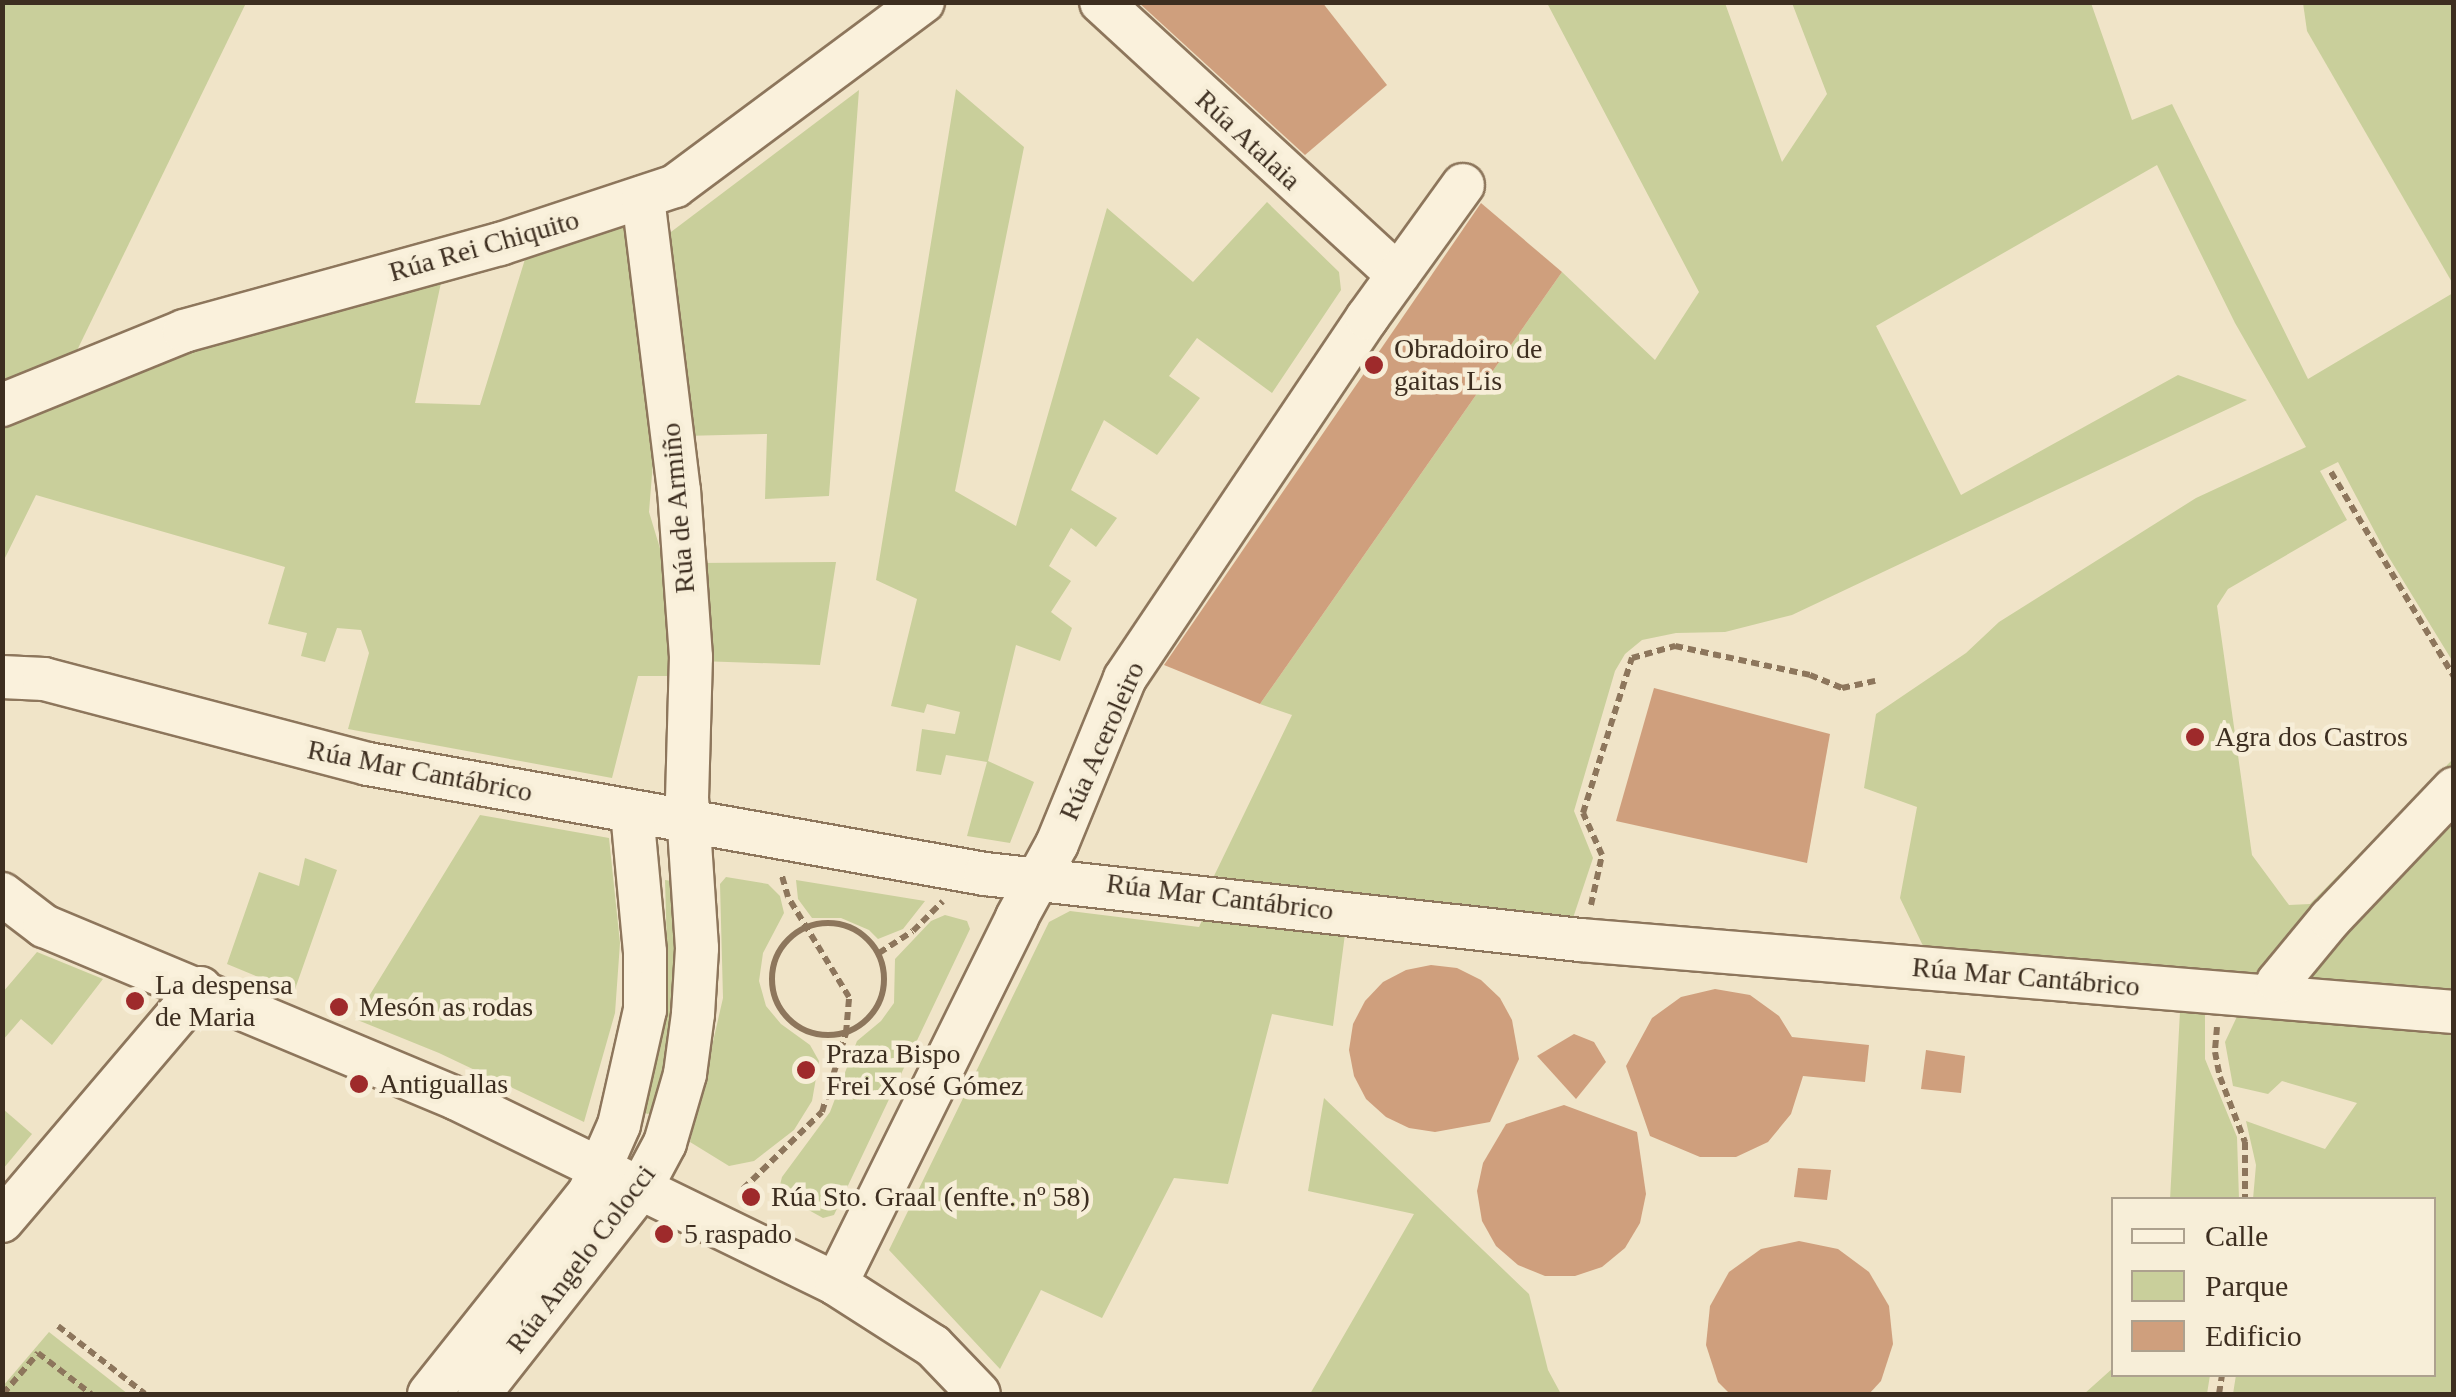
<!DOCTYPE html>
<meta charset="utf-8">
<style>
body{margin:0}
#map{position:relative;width:2456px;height:1397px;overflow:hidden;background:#f0e4c8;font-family:"Times New Roman",serif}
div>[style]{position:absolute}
.green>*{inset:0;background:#c9cf9b}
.building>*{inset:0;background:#cf9f7d}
.path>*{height:6px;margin-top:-3px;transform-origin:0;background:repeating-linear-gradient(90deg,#8d765c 0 8px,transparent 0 13px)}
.path>.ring{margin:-3px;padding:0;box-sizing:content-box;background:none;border:6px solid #8d765c;border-radius:50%}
.roads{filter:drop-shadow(2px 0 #8d765c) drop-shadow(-2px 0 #8d765c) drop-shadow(0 2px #8d765c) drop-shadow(0 -2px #8d765c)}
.minor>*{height:42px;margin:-21px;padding:0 21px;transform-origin:21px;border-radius:21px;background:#faf1dc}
.dots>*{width:28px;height:28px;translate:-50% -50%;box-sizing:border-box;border:5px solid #f7eed8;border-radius:50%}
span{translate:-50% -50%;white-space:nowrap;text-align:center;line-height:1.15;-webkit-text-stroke:9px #f7eed8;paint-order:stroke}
.street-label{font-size:28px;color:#3d2e20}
.poi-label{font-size:28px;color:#3d2e20}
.left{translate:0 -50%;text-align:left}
.frame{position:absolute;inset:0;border:5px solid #3d2e20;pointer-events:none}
.legend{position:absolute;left:2111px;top:1197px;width:325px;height:180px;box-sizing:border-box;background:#f7eed8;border:2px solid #ada18e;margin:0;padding:12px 18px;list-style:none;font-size:30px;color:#3d2e20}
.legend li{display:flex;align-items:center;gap:20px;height:50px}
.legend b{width:50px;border:2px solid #ada18e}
</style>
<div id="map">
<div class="green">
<div style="clip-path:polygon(3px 3px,246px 3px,67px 371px,3px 397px)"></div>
<div style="clip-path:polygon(1547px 3px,1725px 3px,1782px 162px,1827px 94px,1792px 3px,2091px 3px,2132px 120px,2172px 104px,2308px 379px,2453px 293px,2453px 662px,2385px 551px,2338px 462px,2320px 471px,2347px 520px,2228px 589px,2217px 606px,2252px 855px,2289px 905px,2310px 904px,2453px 759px,2453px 778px,2268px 973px,2245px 980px,1925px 950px,1900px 898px,1917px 807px,1864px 788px,1876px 714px,1966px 653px,1999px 622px,2196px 498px,2306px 447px,2235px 323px,2157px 165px,1876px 326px,1961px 495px,2178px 375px,2247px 400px,1792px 615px,1725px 632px,1676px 633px,1642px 640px,1625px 654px,1615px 671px,1574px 811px,1593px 858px,1572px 921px,1442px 909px,1214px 876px,1292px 715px,1260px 704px,1562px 272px,1655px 360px,1699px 292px)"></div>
<div style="clip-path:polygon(2303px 3px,2453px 3px,2453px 284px,2307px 31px)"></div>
<div style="clip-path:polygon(956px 89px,1024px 147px,955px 491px,1016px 526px,1107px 208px,1193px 282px,1267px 202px,1339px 272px,1341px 290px,1272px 393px,1197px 338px,1169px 376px,1200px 398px,1157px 455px,1104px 420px,1071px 490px,1117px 518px,1096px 547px,1071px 528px,1049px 566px,1071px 581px,1051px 612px,1072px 628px,1060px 661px,1016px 645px,988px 761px,1034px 782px,1010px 843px,967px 836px,987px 762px,946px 755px,941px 775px,916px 771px,922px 729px,955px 734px,960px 712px,927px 704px,924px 713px,891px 706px,917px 599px,876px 580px)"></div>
<div style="clip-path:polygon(859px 90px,829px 496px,765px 499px,767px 434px,683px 436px,659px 241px)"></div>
<div style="clip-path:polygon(623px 219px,643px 285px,653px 462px,649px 512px,678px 608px,674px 676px,638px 676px,612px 778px,348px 729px,369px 653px,361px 630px,337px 628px,325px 662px,301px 656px,307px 633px,268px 624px,285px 567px,36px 495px,3px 562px,3px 415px,80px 384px,444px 269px,415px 403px,480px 405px,530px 243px)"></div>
<div style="clip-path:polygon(836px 562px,820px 665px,699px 661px,696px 563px)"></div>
<div style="clip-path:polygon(480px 815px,609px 838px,620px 943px,615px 1013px,584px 1122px,439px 1053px,355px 1019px)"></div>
<div style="clip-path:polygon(2453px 820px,2453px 1000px,2296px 985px,2431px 845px)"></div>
<div style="clip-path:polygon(305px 858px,337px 870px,294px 992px,227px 964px,259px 872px,299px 886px)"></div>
<div style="clip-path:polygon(726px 877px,768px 884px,780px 896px,784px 913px,763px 953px,759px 981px,766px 1006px,781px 1024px,810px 1045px,819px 1061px,812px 1101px,794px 1130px,754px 1161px,729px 1166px,690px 1142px,723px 998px,720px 884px)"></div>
<div style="clip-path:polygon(665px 880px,672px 881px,678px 956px,670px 1040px,659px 1095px,652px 1113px,647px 1114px,643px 1110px,660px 1049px,668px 985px)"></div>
<div style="clip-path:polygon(796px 880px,925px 901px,903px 929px,878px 939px,869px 930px,841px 918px,812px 918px,798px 899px)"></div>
<div style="clip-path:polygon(1070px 911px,1199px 927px,1205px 914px,1345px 934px,1333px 1026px,1272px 1014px,1228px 1184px,1174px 1178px,1102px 1318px,1041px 1290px,1000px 1369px,889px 1250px,1049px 922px)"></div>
<div style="clip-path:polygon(945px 915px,967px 921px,970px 929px,834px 1215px,823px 1218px,778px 1193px,782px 1177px,830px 1112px,857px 1041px,881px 1021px,894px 1003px,895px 959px,931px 921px)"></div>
<div style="clip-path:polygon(37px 952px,103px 979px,52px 1045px,21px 1019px,3px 1040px,3px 992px)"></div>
<div style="clip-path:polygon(2241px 1008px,2453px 1025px,2453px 1394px,2233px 1394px,2236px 1375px,2434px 1374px,2434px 1200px,2253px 1199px,2256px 1165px,2246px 1121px,2325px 1149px,2357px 1103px,2282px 1081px,2268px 1094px,2233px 1086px,2225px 1042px)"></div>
<div style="clip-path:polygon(2180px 1011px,2205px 1011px,2205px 1059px,2237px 1137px,2239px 1199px,2170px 1200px)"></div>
<div style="clip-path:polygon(1324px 1098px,1529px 1294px,1548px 1370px,1561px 1394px,1310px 1394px,1414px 1214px,1308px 1191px)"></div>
<div style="clip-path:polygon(3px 1109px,32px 1134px,3px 1169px)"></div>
<div style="clip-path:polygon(49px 1332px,128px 1394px,3px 1394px,3px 1386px)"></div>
<div style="clip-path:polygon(2113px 1368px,2114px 1374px,2210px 1375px,2207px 1394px,2084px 1394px)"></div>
</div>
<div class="building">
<div style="clip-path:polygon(1138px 2px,1322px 2px,1387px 85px,1305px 155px)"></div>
<div style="clip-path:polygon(1481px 203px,1562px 272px,1260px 704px,1164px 665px)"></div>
<div style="clip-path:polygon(1654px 688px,1830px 734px,1807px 863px,1616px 821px)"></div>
<div style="clip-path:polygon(1431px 965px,1457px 968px,1481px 980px,1500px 998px,1512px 1020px,1519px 1059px,1490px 1122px,1435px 1132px,1409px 1128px,1386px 1117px,1366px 1099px,1354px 1076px,1349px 1050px,1353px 1024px,1365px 1001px,1383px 982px,1406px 970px)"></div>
<div style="clip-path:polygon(1715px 989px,1750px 995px,1779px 1016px,1792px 1037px,1869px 1045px,1865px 1082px,1803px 1076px,1791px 1114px,1768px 1142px,1736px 1157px,1700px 1157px,1650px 1136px,1626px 1066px,1652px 1018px,1681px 997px)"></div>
<div style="clip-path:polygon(1574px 1034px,1594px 1042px,1606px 1062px,1576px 1099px,1537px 1056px)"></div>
<div style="clip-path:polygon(1926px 1050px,1965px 1056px,1961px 1093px,1921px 1089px)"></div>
<div style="clip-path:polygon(1564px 1105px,1637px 1132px,1646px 1194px,1640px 1223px,1625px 1248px,1602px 1267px,1575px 1276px,1545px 1276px,1518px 1265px,1496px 1246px,1482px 1221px,1477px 1191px,1483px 1163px,1506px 1124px)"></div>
<div style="clip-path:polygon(1798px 1168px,1831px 1170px,1827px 1200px,1794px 1197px)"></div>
<div style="clip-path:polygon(1799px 1241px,1838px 1249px,1869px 1272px,1889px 1306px,1893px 1344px,1881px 1381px,1869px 1394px,1730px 1394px,1718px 1382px,1706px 1345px,1710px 1306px,1729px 1272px,1761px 1249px)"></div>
</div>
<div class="path">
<div style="left:2331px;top:472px;width:239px;rotate:59deg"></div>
<div style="left:1591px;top:905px;width:51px;rotate:-77.6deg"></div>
<div style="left:1602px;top:855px;width:46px;rotate:-114.3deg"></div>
<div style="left:1583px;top:813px;width:163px;rotate:-72.5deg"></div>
<div style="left:1632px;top:658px;width:45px;rotate:-15.6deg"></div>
<div style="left:1675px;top:646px;width:138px;rotate:12.1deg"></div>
<div style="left:1810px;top:675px;width:35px;rotate:22deg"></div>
<div style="left:1842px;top:688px;width:34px;rotate:-12deg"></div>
<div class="ring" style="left:772px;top:923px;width:106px;height:106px"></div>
<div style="left:879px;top:953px;width:40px;rotate:-32.9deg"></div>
<div style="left:913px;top:931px;width:42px;rotate:-45deg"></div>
<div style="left:2217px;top:1027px;width:25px;rotate:95deg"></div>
<div style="left:2215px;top:1052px;width:25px;rotate:79deg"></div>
<div style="left:2220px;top:1077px;width:70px;rotate:69deg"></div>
<div style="left:2245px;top:1142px;width:58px;rotate:90deg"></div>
<div style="left:743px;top:1189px;width:110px;rotate:-44.3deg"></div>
<div style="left:822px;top:1112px;width:83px;rotate:-73.1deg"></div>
<div style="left:846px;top:1033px;width:36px;rotate:-85deg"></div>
<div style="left:849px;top:997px;width:117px;rotate:-121.4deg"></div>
<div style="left:788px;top:897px;width:25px;rotate:-106deg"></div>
<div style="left:58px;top:1326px;width:110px;rotate:38deg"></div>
<div style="left:3px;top:1394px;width:54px;rotate:-49.5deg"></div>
<div style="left:38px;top:1353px;width:67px;rotate:37.7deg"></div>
<div style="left:2219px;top:1394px;width:20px;rotate:-81deg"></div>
</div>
<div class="roads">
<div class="minor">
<div style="left:1101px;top:2px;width:403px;rotate:42.6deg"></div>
<div style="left:2px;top:405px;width:196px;rotate:-22.1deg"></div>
<div style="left:184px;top:331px;width:328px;rotate:-15.4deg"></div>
<div style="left:500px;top:244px;width:184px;rotate:-18.3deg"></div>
<div style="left:675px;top:186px;width:309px;rotate:-36.6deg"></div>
<div style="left:2px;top:677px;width:42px;rotate:2.7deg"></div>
<div style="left:44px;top:679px;width:335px;rotate:14.7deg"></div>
<div style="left:368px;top:764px;width:627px;rotate:10.11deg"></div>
<div style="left:985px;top:874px;width:599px;rotate:6.33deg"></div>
<div style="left:1580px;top:940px;width:877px;rotate:4.71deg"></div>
<div style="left:2px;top:894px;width:53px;rotate:37.3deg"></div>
<div style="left:44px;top:926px;width:448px;rotate:22.7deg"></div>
<div style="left:457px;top:1099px;width:422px;rotate:26deg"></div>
<div style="left:836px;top:1284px;width:115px;rotate:32.6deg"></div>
<div style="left:933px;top:1346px;width:66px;rotate:46.2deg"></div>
<div style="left:2275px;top:997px;width:15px;rotate:-79deg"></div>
<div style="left:2278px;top:982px;width:82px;rotate:-50.5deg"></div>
<div style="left:2330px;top:919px;width:180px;rotate:-46.4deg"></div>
<div style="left:2px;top:1221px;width:306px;rotate:-49.6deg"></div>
<div style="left:836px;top:1284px;width:409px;rotate:-63.7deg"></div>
<div style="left:1017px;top:917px;width:83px;rotate:-61.3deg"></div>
<div style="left:1057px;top:844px;width:179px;rotate:-67.7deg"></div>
<div style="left:1125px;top:678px;width:434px;rotate:-56.1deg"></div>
<div style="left:1367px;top:318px;width:164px;rotate:-54.2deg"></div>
<div style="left:429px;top:1394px;width:257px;rotate:-51.5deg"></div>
<div style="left:589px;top:1193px;width:74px;rotate:-66.2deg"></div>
<div style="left:619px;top:1125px;width:118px;rotate:-77.3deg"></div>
<div style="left:645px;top:1010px;width:58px;rotate:-90deg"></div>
<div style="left:645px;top:952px;width:140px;rotate:-95.3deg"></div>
<div style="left:479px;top:1394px;width:262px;rotate:-51.8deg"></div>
<div style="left:641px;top:1188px;width:51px;rotate:-61.9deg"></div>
<div style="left:665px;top:1143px;width:72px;rotate:-73.8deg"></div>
<div style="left:685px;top:1074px;width:61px;rotate:-82.4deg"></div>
<div style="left:693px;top:1014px;width:66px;rotate:-86.5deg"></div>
<div style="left:697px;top:948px;width:149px;rotate:-93.8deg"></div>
<div style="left:687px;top:799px;width:142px;rotate:-88.4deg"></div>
<div style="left:691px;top:657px;width:166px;rotate:-94.1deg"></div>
<div style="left:679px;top:491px;width:296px;rotate:-97deg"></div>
</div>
</div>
<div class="dots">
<div style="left:1374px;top:365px;background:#9e2a2b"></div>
<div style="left:2195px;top:737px;background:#9e2a2b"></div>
<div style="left:135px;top:1001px;background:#9e2a2b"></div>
<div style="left:339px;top:1007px;background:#9e2a2b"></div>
<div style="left:806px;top:1070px;background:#9e2a2b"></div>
<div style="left:359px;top:1084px;background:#9e2a2b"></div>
<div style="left:751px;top:1197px;background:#9e2a2b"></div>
<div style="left:664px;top:1234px;background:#9e2a2b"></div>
</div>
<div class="street-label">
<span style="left:1248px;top:140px;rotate:43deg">Rúa Atalaia</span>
<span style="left:484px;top:246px;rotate:-16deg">Rúa Rei Chiquito</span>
<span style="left:678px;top:508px;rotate:-95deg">Rúa de Armiño</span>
<span style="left:1102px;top:741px;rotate:-66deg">Rúa Aceroleiro</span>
<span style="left:420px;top:771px;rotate:11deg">Rúa Mar Cantábrico</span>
<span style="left:1220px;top:897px;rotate:7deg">Rúa Mar Cantábrico</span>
<span style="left:2026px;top:977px;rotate:5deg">Rúa Mar Cantábrico</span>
<span style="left:581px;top:1259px;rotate:-53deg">Rúa Angelo Colocci</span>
</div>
<div class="poi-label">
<span class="left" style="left:1394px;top:365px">Obradoiro de<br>gaitas Lis</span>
<span class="left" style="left:2215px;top:737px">Agra dos Castros</span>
<span class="left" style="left:155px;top:1001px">La despensa<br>de Maria</span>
<span class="left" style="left:359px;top:1007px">Mesón as rodas</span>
<span class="left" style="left:826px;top:1070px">Praza Bispo<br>Frei Xosé Gómez</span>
<span class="left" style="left:379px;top:1084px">Antiguallas</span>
<span class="left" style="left:771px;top:1197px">Rúa Sto. Graal (enfte. nº 58)</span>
<span class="left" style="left:684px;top:1234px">5 raspado</span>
</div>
<div class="frame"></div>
<ul class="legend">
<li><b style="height:12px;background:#faf1dc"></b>Calle</li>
<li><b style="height:28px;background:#c9cf9b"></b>Parque</li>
<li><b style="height:28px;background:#cf9f7d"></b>Edificio</li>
</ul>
</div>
